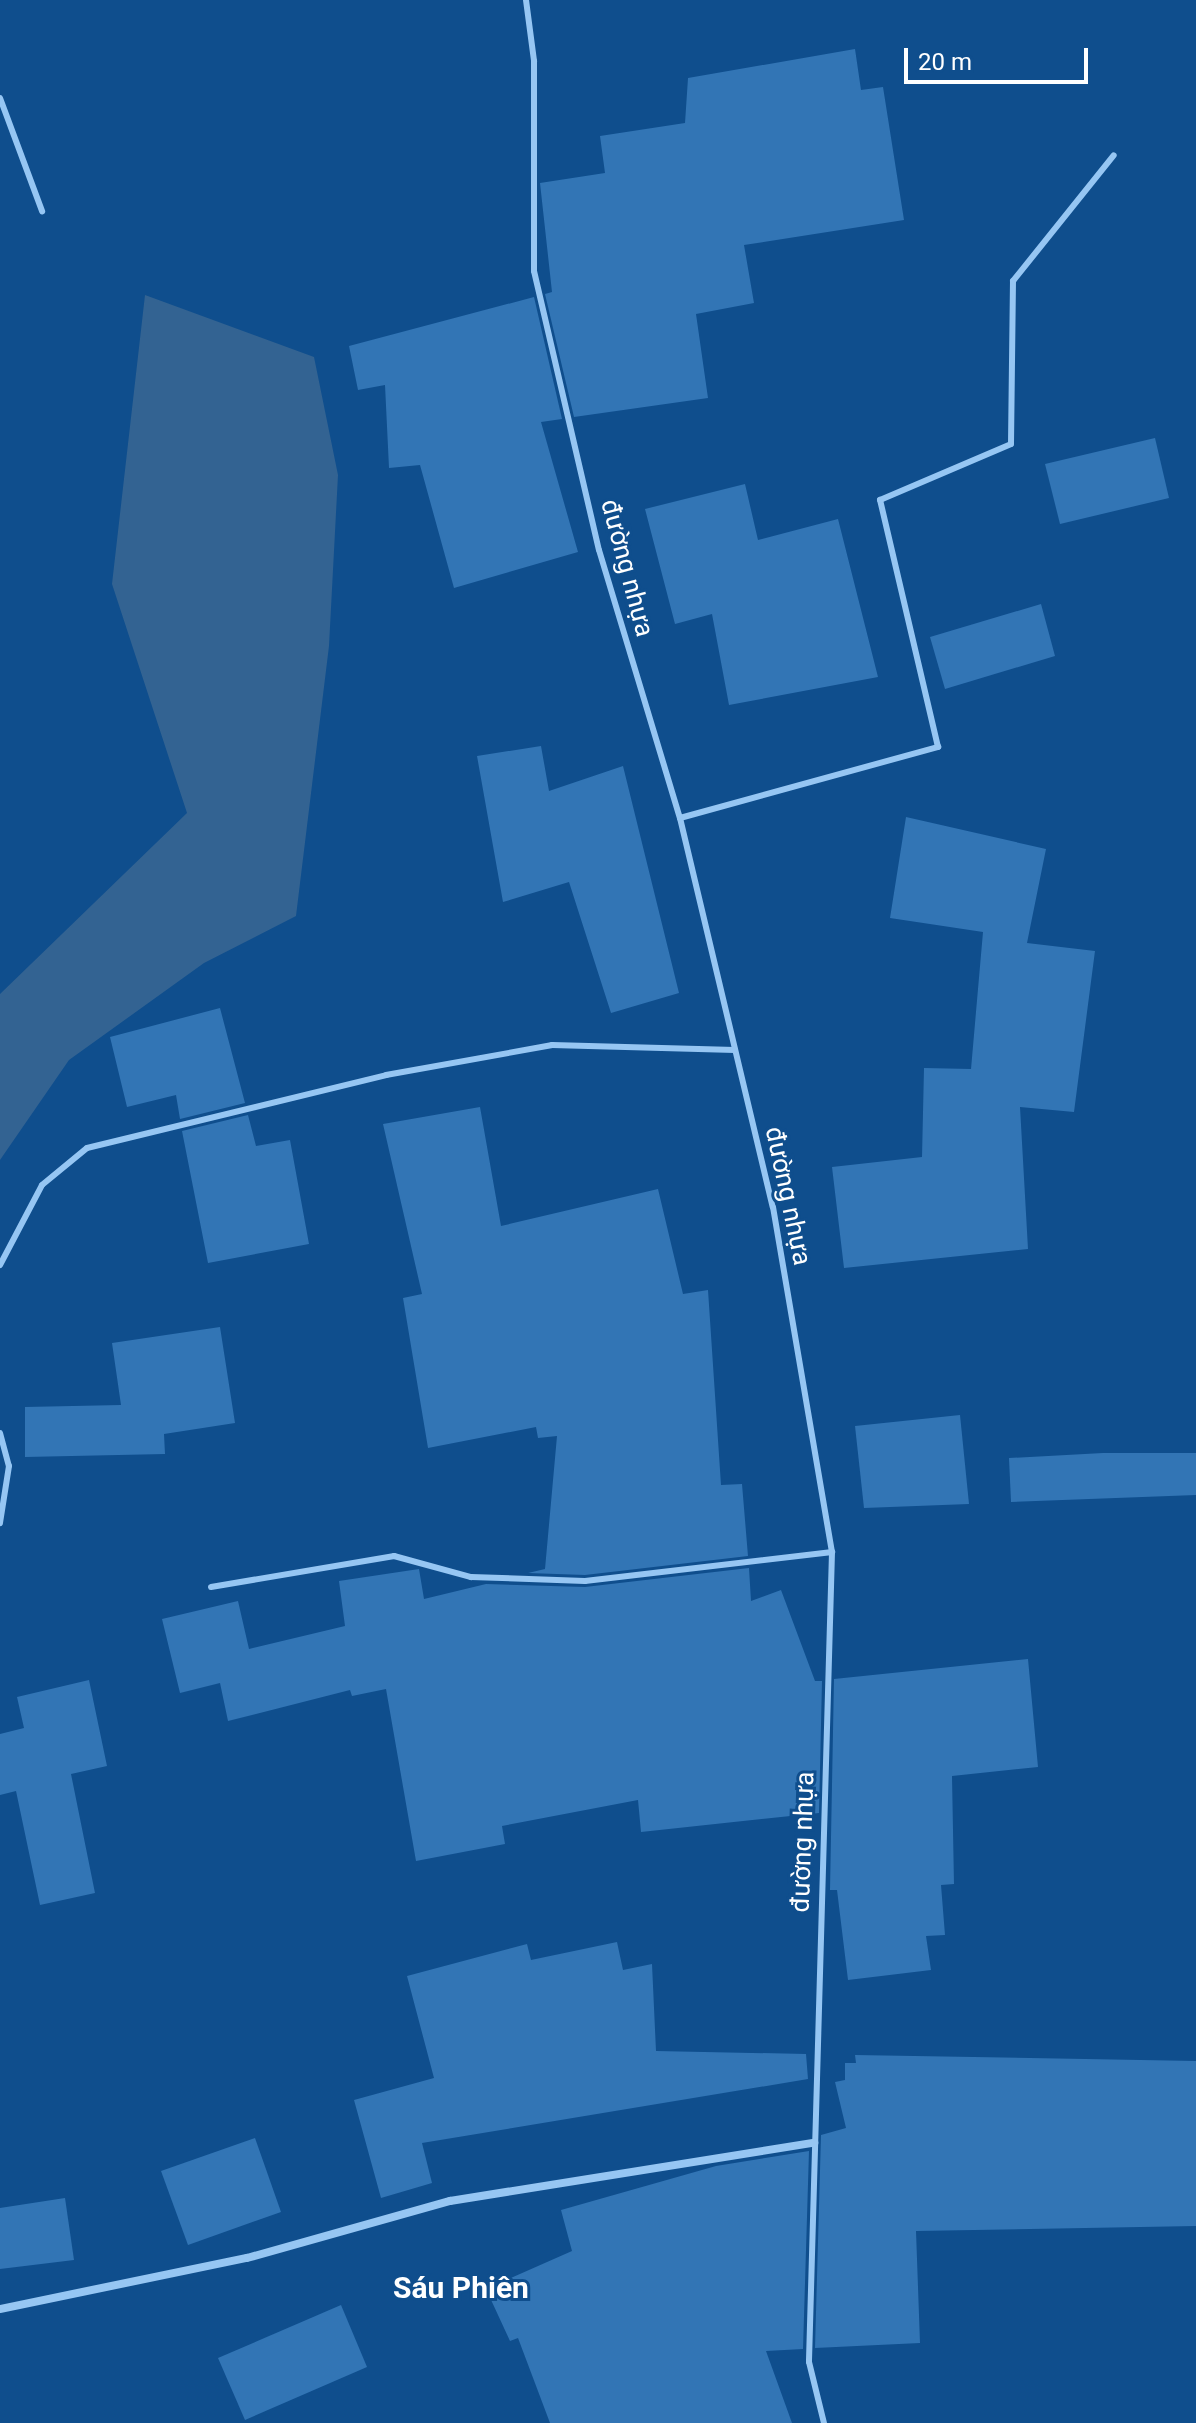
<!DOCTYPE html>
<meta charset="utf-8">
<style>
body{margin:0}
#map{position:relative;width:1196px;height:2423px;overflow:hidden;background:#0f4e8d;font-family:Roboto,sans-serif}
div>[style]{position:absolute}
.water>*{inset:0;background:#336392}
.building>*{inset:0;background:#3275b5}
.lane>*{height:6px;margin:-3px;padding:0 3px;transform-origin:3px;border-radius:3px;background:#96c6f3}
.street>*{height:8px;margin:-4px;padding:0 4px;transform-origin:4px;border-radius:4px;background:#96c6f3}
span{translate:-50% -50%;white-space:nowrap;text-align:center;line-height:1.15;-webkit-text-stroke:6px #0f4e8d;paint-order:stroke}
.street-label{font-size:26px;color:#fff}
.quarter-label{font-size:30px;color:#fff;font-weight:700}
.scale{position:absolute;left:904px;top:48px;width:184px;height:36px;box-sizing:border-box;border:4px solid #fff;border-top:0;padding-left:10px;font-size:24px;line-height:28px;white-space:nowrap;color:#fff;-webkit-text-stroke:6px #0f4e8d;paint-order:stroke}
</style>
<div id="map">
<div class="water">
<div style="clip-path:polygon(145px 295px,314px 357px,338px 475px,329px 646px,296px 916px,204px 963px,69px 1060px,0 1160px,0 994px,187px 813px,112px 584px)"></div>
</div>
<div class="building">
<div style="clip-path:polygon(855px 49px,861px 90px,883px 87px,904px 220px,744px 245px,754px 303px,696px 314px,708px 398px,574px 417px,545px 294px,552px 292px,540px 183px,605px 173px,600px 136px,685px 123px,688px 78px)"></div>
<div style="clip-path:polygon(534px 297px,562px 419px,541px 422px,578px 552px,454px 588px,420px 465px,389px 468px,385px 385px,358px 390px,349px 346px)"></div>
<div style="clip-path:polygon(1155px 438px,1169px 498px,1060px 524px,1045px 464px)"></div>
<div style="clip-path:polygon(745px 484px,758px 540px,838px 519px,878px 677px,729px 705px,712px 614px,675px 624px,645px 509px)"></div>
<div style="clip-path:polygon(1041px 604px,1055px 656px,945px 689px,930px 637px)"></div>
<div style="clip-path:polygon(541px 746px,549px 791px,623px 766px,679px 993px,611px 1013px,569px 882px,503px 902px,477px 756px)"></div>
<div style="clip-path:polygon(906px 817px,1046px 849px,1027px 943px,1095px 951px,1074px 1112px,1020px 1107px,1028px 1249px,844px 1268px,832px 1167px,922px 1157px,924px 1068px,971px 1069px,983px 932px,890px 918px)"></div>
<div style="clip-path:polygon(220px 1008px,245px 1103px,180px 1119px,176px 1095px,127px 1107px,110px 1037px)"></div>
<div style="clip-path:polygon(480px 1107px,501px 1226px,658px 1189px,683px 1294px,708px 1290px,721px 1485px,742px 1484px,748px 1556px,585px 1575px,528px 1573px,545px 1569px,557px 1436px,538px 1438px,536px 1427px,428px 1448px,403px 1298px,422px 1294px,383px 1124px)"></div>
<div style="clip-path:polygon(248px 1115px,256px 1146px,290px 1140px,309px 1244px,208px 1263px,182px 1131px)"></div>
<div style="clip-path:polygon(220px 1327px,235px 1423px,164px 1434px,165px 1454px,25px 1457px,25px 1407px,121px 1405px,112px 1343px)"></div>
<div style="clip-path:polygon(960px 1415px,969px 1504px,864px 1508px,855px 1426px)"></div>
<div style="clip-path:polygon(1103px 1453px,1196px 1453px,1196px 1495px,1011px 1502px,1009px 1458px)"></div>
<div style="clip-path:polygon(749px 1568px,751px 1601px,781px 1590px,815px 1681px,822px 1681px,819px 1813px,641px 1832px,638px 1800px,502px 1826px,505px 1844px,416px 1861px,386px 1689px,352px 1696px,350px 1690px,228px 1721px,220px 1683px,180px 1693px,162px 1619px,238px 1601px,249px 1649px,345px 1626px,339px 1581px,419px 1569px,424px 1599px,486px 1584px,585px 1587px)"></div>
<div style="clip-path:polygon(1028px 1659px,1038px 1767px,952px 1776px,954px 1884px,941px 1885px,945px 1935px,926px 1936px,931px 1970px,848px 1980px,837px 1890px,830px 1890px,834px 1679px)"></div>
<div style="clip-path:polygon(89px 1680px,107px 1766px,71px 1774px,95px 1893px,40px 1905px,16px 1791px,0 1795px,0 1734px,24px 1728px,17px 1697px)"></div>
<div style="clip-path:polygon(617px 1942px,623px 1970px,652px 1964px,656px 2051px,806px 2054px,808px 2079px,422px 2143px,432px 2183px,381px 2198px,354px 2100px,434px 2078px,407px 1976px,527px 1944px,531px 1960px)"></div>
<div style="clip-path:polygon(855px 2055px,1196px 2061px,1196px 2226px,916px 2231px,920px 2343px,815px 2348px,821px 2135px,846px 2128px,835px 2082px,845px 2080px,845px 2063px,856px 2063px)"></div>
<div style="clip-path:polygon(255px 2138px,281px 2212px,188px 2245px,161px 2171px)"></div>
<div style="clip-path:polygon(809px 2151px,803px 2349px,766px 2351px,792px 2423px,550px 2423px,518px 2338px,510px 2341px,486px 2289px,572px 2251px,561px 2210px,716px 2166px)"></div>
<div style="clip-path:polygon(65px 2198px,74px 2260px,0 2269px,0 2208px)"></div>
<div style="clip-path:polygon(341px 2305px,367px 2367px,245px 2420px,218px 2358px)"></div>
</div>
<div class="lane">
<div style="left:526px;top:0;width:62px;rotate:82.5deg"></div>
<div style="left:534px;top:61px;width:210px;rotate:90deg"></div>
<div style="left:534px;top:271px;width:286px;rotate:76.9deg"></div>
<div style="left:599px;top:550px;width:280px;rotate:73.2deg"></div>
<div style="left:680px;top:818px;width:400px;rotate:76.6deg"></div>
<div style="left:773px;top:1207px;width:350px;rotate:80.3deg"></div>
<div style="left:832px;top:1552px;width:810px;rotate:91.63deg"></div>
<div style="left:809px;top:2362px;width:63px;rotate:76.2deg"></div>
<div style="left:0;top:98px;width:121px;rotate:69.6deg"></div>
<div style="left:680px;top:818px;width:268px;rotate:-15.4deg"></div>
<div style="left:938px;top:747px;width:254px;rotate:-103.2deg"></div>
<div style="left:880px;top:500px;width:142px;rotate:-23.1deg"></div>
<div style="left:1011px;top:444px;width:163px;rotate:-89.3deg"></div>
<div style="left:1013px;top:281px;width:161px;rotate:-51.3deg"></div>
<div style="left:0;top:1265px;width:90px;rotate:-62.3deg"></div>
<div style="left:42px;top:1185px;width:58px;rotate:-39.4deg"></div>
<div style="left:87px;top:1148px;width:308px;rotate:-13.7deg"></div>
<div style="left:386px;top:1075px;width:169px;rotate:-10.2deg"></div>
<div style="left:552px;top:1045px;width:183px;rotate:1.6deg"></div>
<div style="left:0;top:1433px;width:34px;rotate:75deg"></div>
<div style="left:9px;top:1466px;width:58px;rotate:99deg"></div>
<div style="left:211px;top:1587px;width:186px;rotate:-9.6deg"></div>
<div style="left:394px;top:1556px;width:80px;rotate:15.3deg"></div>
<div style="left:471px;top:1577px;width:114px;rotate:2deg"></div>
<div style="left:585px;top:1581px;width:249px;rotate:-6.7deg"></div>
</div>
<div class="street">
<div style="left:0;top:2309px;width:252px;rotate:-11.7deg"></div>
<div style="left:247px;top:2258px;width:211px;rotate:-15.7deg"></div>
<div style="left:450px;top:2201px;width:369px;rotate:-9.1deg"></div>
</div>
<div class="street-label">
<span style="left:627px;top:568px;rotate:75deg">đường nhựa</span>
<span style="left:788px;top:1196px;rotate:78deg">đường nhựa</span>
<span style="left:803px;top:1842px;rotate:-88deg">đường nhựa</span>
</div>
<div class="quarter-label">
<span style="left:461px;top:2288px">Sáu Phiên</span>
</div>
<div class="scale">20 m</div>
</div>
